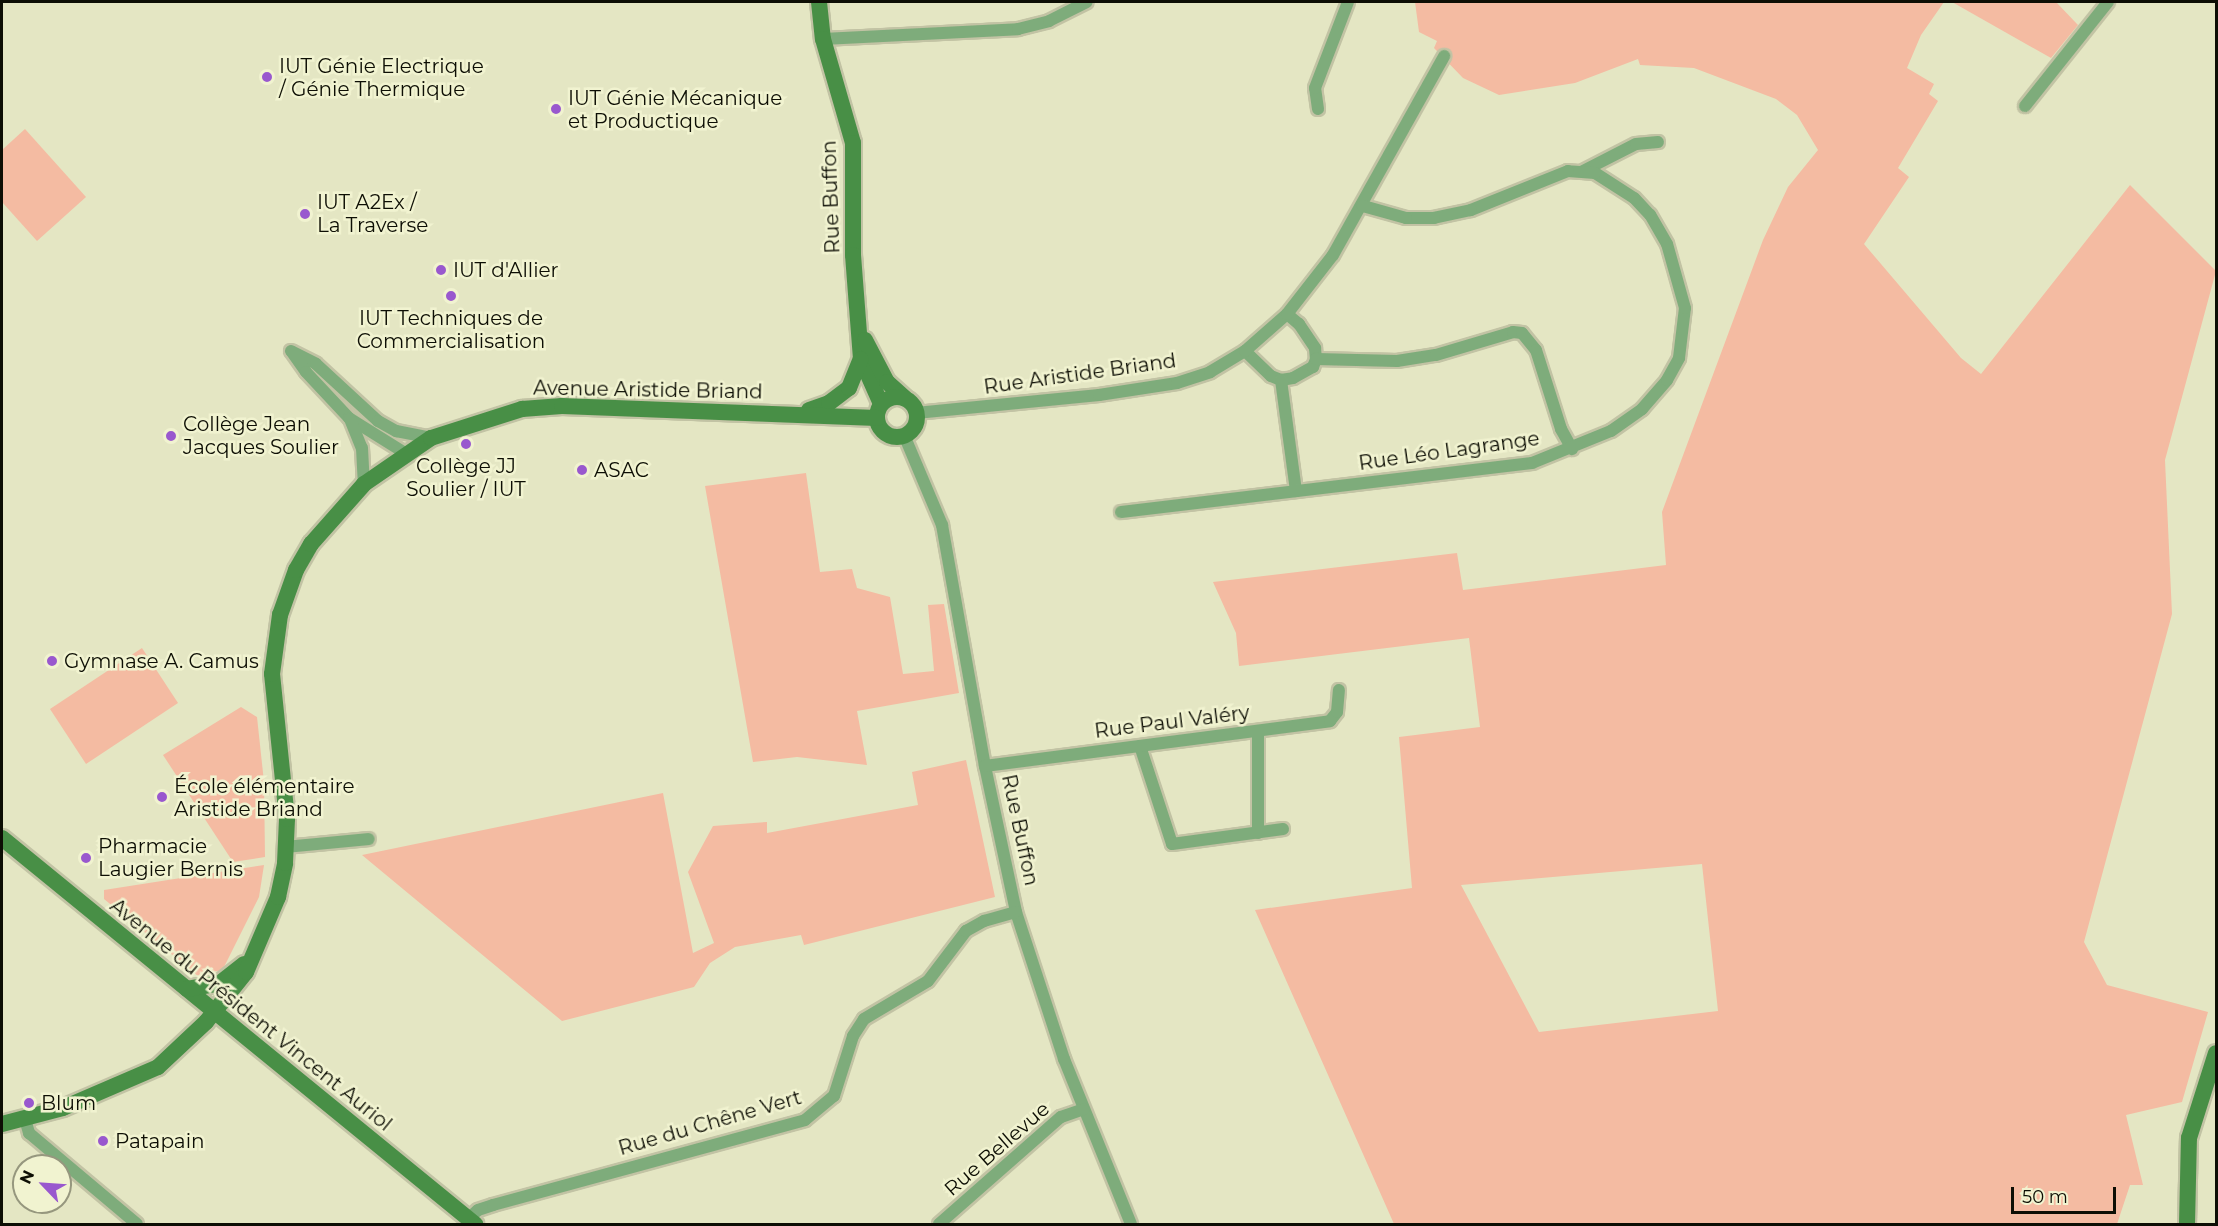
<!DOCTYPE html>
<meta charset="utf-8">
<style>
body{margin:0}
#map{position:relative;width:2218px;height:1226px;overflow:hidden;background:#e4e6c3;font-family:Montserrat,sans-serif}
div>[style]{position:absolute}
.green>*{inset:0;background:#f4bba2}
.roads{filter:drop-shadow(2px 0 #c2c3a4) drop-shadow(-2px 0 #c2c3a4) drop-shadow(0 2px #c2c3a4) drop-shadow(0 -2px #c2c3a4)}
.minor>*{height:12px;margin:-6px;padding:0 6px;transform-origin:6px;border-radius:6px;background:#7eac7b}
.secondary>*{height:16px;margin:-8px;padding:0 8px;transform-origin:8px;border-radius:8px;background:#488f46}
.secondary>.ring{margin:-8px;padding:0;box-sizing:content-box;background:none;border:16px solid #488f46;border-radius:50%}
.dots>*{width:16px;height:16px;translate:-50% -50%;box-sizing:border-box;border:3px solid #f1f3d0;border-radius:50%}
span{translate:-50% -50%;white-space:nowrap;text-align:center;line-height:1.15;-webkit-text-stroke:5px #f1f3d0;paint-order:stroke}
.poi-label{font-size:20px;color:#0d0e04}
.left{translate:0 -50%;text-align:left}
.street-label{font-size:20px;color:#0d0e04}
.frame{position:absolute;inset:0;border:3px solid #0d0e04;pointer-events:none}
.north{position:absolute;left:12px;top:1154px;width:60px;height:60px;box-sizing:border-box;background:#f1f3d0;border:2px solid #96977e;border-radius:50%;rotate:295deg;font-size:16px;font-weight:700;line-height:24px;text-align:center;color:#0d0e04}
.north::after{content:'';display:block;margin:auto;width:21px;height:27px;background:#9958ce;clip-path:polygon(50% 0,100% 100%,50% 72%,0 100%)}
.scale{position:absolute;left:2011px;top:1187px;width:105px;height:27px;box-sizing:border-box;border:3px solid #0d0e04;border-top:0;padding-left:8px;font-size:18px;line-height:21px;white-space:nowrap;color:#0d0e04;-webkit-text-stroke:4px #f1f3d0;paint-order:stroke}
</style>
<div id="map">
<div class="green">
<div style="clip-path:polygon(evenodd,1415px 2px,1944px 2px,1921px 35px,1907px 68px,1934px 84px,1929px 94px,1938px 101px,1898px 168px,1909px 177px,1864px 244px,1961px 358px,1981px 374px,2130px 185px,2216px 271px,2165px 460px,2172px 614px,2084px 942px,2107px 985px,2208px 1012px,2182px 1102px,2126px 1115px,2143px 1185px,2130px 1185px,2117px 1224px,1394px 1224px,1255px 910px,1412px 888px,1399px 737px,1480px 727px,1469px 638px,1239px 666px,1236px 633px,1213px 582px,1457px 553px,1463px 590px,1666px 565px,1662px 512px,1763px 240px,1788px 187px,1818px 150px,1797px 115px,1776px 99px,1694px 68px,1640px 65px,1638px 59px,1575px 83px,1499px 95px,1463px 78px,1434px 48px,1437px 41px,1419px 32px,1415px 2px,1702px 864px,1718px 1011px,1539px 1032px,1461px 885px,1702px 864px)"></div>
<div style="clip-path:polygon(1952px 2px,2056px 2px,2078px 25px,2051px 58px)"></div>
<div style="clip-path:polygon(25px 129px,86px 197px,37px 241px,2px 202px,2px 150px)"></div>
<div style="clip-path:polygon(806px 473px,820px 572px,852px 569px,857px 588px,890px 597px,903px 674px,934px 671px,928px 605px,944px 604px,959px 693px,857px 711px,867px 765px,797px 757px,753px 762px,705px 486px)"></div>
<div style="clip-path:polygon(142px 648px,178px 703px,86px 764px,50px 709px)"></div>
<div style="clip-path:polygon(241px 707px,257px 717px,264px 782px,265px 857px,233px 862px,163px 755px)"></div>
<div style="clip-path:polygon(966px 760px,995px 897px,804px 945px,801px 935px,735px 947px,710px 963px,694px 987px,562px 1021px,362px 855px,663px 793px,693px 953px,714px 943px,688px 872px,713px 826px,767px 822px,767px 833px,918px 805px,912px 772px)"></div>
<div style="clip-path:polygon(264px 865px,259px 897px,222px 971px,202px 972px,198px 976px,104px 899px,104px 890px)"></div>
</div>
<div class="roads">
<div class="minor">
<div style="left:823px;top:39px;width:195px;rotate:-2.9deg"></div>
<div style="left:1018px;top:29px;width:32px;rotate:-14deg"></div>
<div style="left:1049px;top:21px;width:42px;rotate:-26.6deg"></div>
<div style="left:2025px;top:106px;width:133px;rotate:-51.4deg"></div>
<div style="left:1318px;top:109px;width:21px;rotate:-98deg"></div>
<div style="left:1315px;top:88px;width:92px;rotate:-69deg"></div>
<div style="left:1583px;top:171px;width:59px;rotate:-27deg"></div>
<div style="left:1636px;top:144px;width:22px;rotate:-5deg"></div>
<div style="left:1287px;top:314px;width:16px;rotate:40deg"></div>
<div style="left:1299px;top:324px;width:29px;rotate:56deg"></div>
<div style="left:1315px;top:348px;width:11px;rotate:85deg"></div>
<div style="left:291px;top:351px;width:28px;rotate:27deg"></div>
<div style="left:316px;top:364px;width:84px;rotate:42.6deg"></div>
<div style="left:378px;top:421px;width:21px;rotate:29deg"></div>
<div style="left:396px;top:431px;width:36px;rotate:11deg"></div>
<div style="left:1245px;top:351px;width:36px;rotate:44deg"></div>
<div style="left:1271px;top:376px;width:11px;rotate:22deg"></div>
<div style="left:1281px;top:380px;width:12px;rotate:-9deg"></div>
<div style="left:1293px;top:378px;width:23px;rotate:-29deg"></div>
<div style="left:1313px;top:367px;width:9px;rotate:-69deg"></div>
<div style="left:1316px;top:359px;width:81px;rotate:1.4deg"></div>
<div style="left:1397px;top:361px;width:39px;rotate:-9deg"></div>
<div style="left:1436px;top:355px;width:80px;rotate:-16.6deg"></div>
<div style="left:1513px;top:332px;width:9px;rotate:6deg"></div>
<div style="left:1522px;top:333px;width:22px;rotate:51deg"></div>
<div style="left:1536px;top:350px;width:83px;rotate:72.4deg"></div>
<div style="left:1561px;top:429px;width:23px;rotate:61deg"></div>
<div style="left:292px;top:352px;width:24px;rotate:55deg"></div>
<div style="left:306px;top:372px;width:63px;rotate:46.9deg"></div>
<div style="left:349px;top:418px;width:66px;rotate:32deg"></div>
<div style="left:1281px;top:380px;width:112px;rotate:82.3deg"></div>
<div style="left:916px;top:413px;width:184px;rotate:-5.6deg"></div>
<div style="left:1099px;top:395px;width:79px;rotate:-8.7deg"></div>
<div style="left:1177px;top:383px;width:35px;rotate:-18deg"></div>
<div style="left:1210px;top:372px;width:41px;rotate:-31deg"></div>
<div style="left:1245px;top:351px;width:56px;rotate:-41.4deg"></div>
<div style="left:1287px;top:314px;width:75px;rotate:-52.1deg"></div>
<div style="left:1333px;top:255px;width:228px;rotate:-60.8deg"></div>
<div style="left:350px;top:419px;width:31px;rotate:68deg"></div>
<div style="left:362px;top:448px;width:36px;rotate:87deg"></div>
<div style="left:904px;top:435px;width:98px;rotate:67.1deg"></div>
<div style="left:942px;top:525px;width:245px;rotate:79.9deg"></div>
<div style="left:985px;top:766px;width:149px;rotate:78deg"></div>
<div style="left:1016px;top:912px;width:155px;rotate:71.9deg"></div>
<div style="left:1064px;top:1059px;width:178px;rotate:67.9deg"></div>
<div style="left:1121px;top:512px;width:414px;rotate:-6.8deg"></div>
<div style="left:1532px;top:463px;width:85px;rotate:-22.1deg"></div>
<div style="left:1611px;top:431px;width:38px;rotate:-35deg"></div>
<div style="left:1642px;top:409px;width:38px;rotate:-49deg"></div>
<div style="left:1667px;top:380px;width:25px;rotate:-61deg"></div>
<div style="left:1679px;top:358px;width:50px;rotate:-83.2deg"></div>
<div style="left:1685px;top:308px;width:66px;rotate:-105.7deg"></div>
<div style="left:1667px;top:244px;width:34px;rotate:-120deg"></div>
<div style="left:1650px;top:215px;width:23px;rotate:-133deg"></div>
<div style="left:1634px;top:198px;width:46px;rotate:-147.3deg"></div>
<div style="left:1595px;top:173px;width:27px;rotate:-176deg"></div>
<div style="left:1568px;top:171px;width:105px;rotate:158.1deg"></div>
<div style="left:1471px;top:210px;width:38px;rotate:168deg"></div>
<div style="left:1434px;top:218px;width:28px;rotate:180deg"></div>
<div style="left:1406px;top:218px;width:45px;rotate:-164.4deg"></div>
<div style="left:1140px;top:746px;width:103px;rotate:71.9deg"></div>
<div style="left:1172px;top:844px;width:112px;rotate:-7.7deg"></div>
<div style="left:985px;top:766px;width:348px;rotate:-7.4deg"></div>
<div style="left:1330px;top:721px;width:11px;rotate:-52deg"></div>
<div style="left:1337px;top:712px;width:22px;rotate:-85deg"></div>
<div style="left:1258px;top:833px;width:102px;rotate:-90deg"></div>
<div style="left:286px;top:847px;width:83px;rotate:-5.5deg"></div>
<div style="left:25px;top:1119px;width:15px;rotate:74deg"></div>
<div style="left:29px;top:1133px;width:141px;rotate:40.1deg"></div>
<div style="left:468px;top:1219px;width:13px;rotate:-42deg"></div>
<div style="left:478px;top:1210px;width:16px;rotate:-18deg"></div>
<div style="left:493px;top:1205px;width:323px;rotate:-15.2deg"></div>
<div style="left:805px;top:1120px;width:38px;rotate:-40deg"></div>
<div style="left:834px;top:1096px;width:63px;rotate:-72.4deg"></div>
<div style="left:853px;top:1036px;width:20px;rotate:-57deg"></div>
<div style="left:864px;top:1019px;width:74px;rotate:-30.7deg"></div>
<div style="left:928px;top:981px;width:63px;rotate:-52.8deg"></div>
<div style="left:966px;top:931px;width:21px;rotate:-29deg"></div>
<div style="left:984px;top:921px;width:33px;rotate:-16deg"></div>
<div style="left:939px;top:1224px;width:162px;rotate:-41.3deg"></div>
<div style="left:1061px;top:1117px;width:24px;rotate:-19deg"></div>
</div>
<div class="secondary">
<div style="left:819px;top:2px;width:37px;rotate:84deg"></div>
<div style="left:823px;top:39px;width:108px;rotate:73.9deg"></div>
<div style="left:853px;top:143px;width:112px;rotate:90deg"></div>
<div style="left:853px;top:255px;width:104px;rotate:85.6deg"></div>
<div style="left:861px;top:359px;width:49px;rotate:66deg"></div>
<div style="left:865px;top:340px;width:47px;rotate:62.4deg"></div>
<div style="left:887px;top:382px;width:24px;rotate:42deg"></div>
<div class="ring" style="left:877px;top:397px;width:24px;height:24px"></div>
<div style="left:809px;top:410px;width:21px;rotate:-19deg"></div>
<div style="left:829px;top:403px;width:25px;rotate:-37deg"></div>
<div style="left:849px;top:388px;width:31px;rotate:-68deg"></div>
<div style="left:2px;top:838px;width:611px;rotate:39.22deg"></div>
<div style="left:187px;top:989px;width:34px;rotate:-10deg"></div>
<div style="left:220px;top:983px;width:31px;rotate:-38deg"></div>
<div style="left:2px;top:1124px;width:63px;rotate:-14.7deg"></div>
<div style="left:63px;top:1108px;width:103px;rotate:-23.3deg"></div>
<div style="left:158px;top:1067px;width:66px;rotate:-43.2deg"></div>
<div style="left:206px;top:1022px;width:64px;rotate:-51.3deg"></div>
<div style="left:246px;top:972px;width:82px;rotate:-66.9deg"></div>
<div style="left:278px;top:897px;width:35px;rotate:-78deg"></div>
<div style="left:285px;top:863px;width:44px;rotate:-87.4deg"></div>
<div style="left:287px;top:819px;width:146px;rotate:-95.9deg"></div>
<div style="left:272px;top:674px;width:60px;rotate:-82.3deg"></div>
<div style="left:280px;top:615px;width:48px;rotate:-70.4deg"></div>
<div style="left:296px;top:570px;width:30px;rotate:-60deg"></div>
<div style="left:311px;top:544px;width:80px;rotate:-48.5deg"></div>
<div style="left:364px;top:484px;width:81px;rotate:-34.5deg"></div>
<div style="left:431px;top:438px;width:96px;rotate:-17.7deg"></div>
<div style="left:522px;top:409px;width:40px;rotate:-4.3deg"></div>
<div style="left:562px;top:406px;width:315px;rotate:2.2deg"></div>
<div style="left:2187px;top:1224px;width:86px;rotate:-88.7deg"></div>
<div style="left:2189px;top:1138px;width:89px;rotate:-72.4deg"></div>
</div>
</div>
<div class="dots">
<div style="left:267px;top:77px;background:#9958ce"></div>
<div style="left:556px;top:109px;background:#9958ce"></div>
<div style="left:305px;top:214px;background:#9958ce"></div>
<div style="left:441px;top:270px;background:#9958ce"></div>
<div style="left:451px;top:296px;background:#9958ce"></div>
<div style="left:171px;top:436px;background:#9958ce"></div>
<div style="left:466px;top:444px;background:#9958ce"></div>
<div style="left:582px;top:470px;background:#9958ce"></div>
<div style="left:52px;top:661px;background:#9958ce"></div>
<div style="left:162px;top:797px;background:#9958ce"></div>
<div style="left:86px;top:858px;background:#9958ce"></div>
<div style="left:29px;top:1103px;background:#9958ce"></div>
<div style="left:103px;top:1141px;background:#9958ce"></div>
</div>
<div class="poi-label">
<span class="left" style="left:279px;top:78px">IUT Génie Electrique<br>/ Génie Thermique</span>
<span class="left" style="left:568px;top:110px">IUT Génie Mécanique<br>et Productique</span>
<span class="left" style="left:317px;top:214px">IUT A2Ex /<br>La Traverse</span>
<span class="left" style="left:453px;top:270px">IUT d'Allier</span>
<span style="left:451px;top:330px">IUT Techniques de<br>Commercialisation</span>
<span class="left" style="left:183px;top:436px">Collège Jean<br>Jacques Soulier</span>
<span style="left:466px;top:478px">Collège JJ<br>Soulier / IUT</span>
<span class="left" style="left:594px;top:470px">ASAC</span>
<span class="left" style="left:64px;top:661px">Gymnase A. Camus</span>
<span class="left" style="left:174px;top:798px">École élémentaire<br>Aristide Briand</span>
<span class="left" style="left:98px;top:858px">Pharmacie<br>Laugier Bernis</span>
<span class="left" style="left:41px;top:1103px">Blum</span>
<span class="left" style="left:115px;top:1141px">Patapain</span>
</div>
<div class="street-label">
<span style="left:831px;top:197px;rotate:-92deg">Rue Buffon</span>
<span style="left:1080px;top:374px;rotate:-8deg">Rue Aristide Briand</span>
<span style="left:648px;top:390px;rotate:1deg">Avenue Aristide Briand</span>
<span style="left:1449px;top:451px;rotate:-8deg">Rue Léo Lagrange</span>
<span style="left:1172px;top:722px;rotate:-7deg">Rue Paul Valéry</span>
<span style="left:1020px;top:830px;rotate:78deg">Rue Buffon</span>
<span style="left:251px;top:1015px;rotate:39deg">Avenue du Président Vincent Auriol</span>
<span style="left:710px;top:1123px;rotate:-16deg">Rue du Chêne Vert</span>
<span style="left:997px;top:1149px;rotate:-41deg">Rue Bellevue</span>
</div>
<div class="frame"></div>
<div class="north">N</div>
<div class="scale">50 m</div>
</div>
